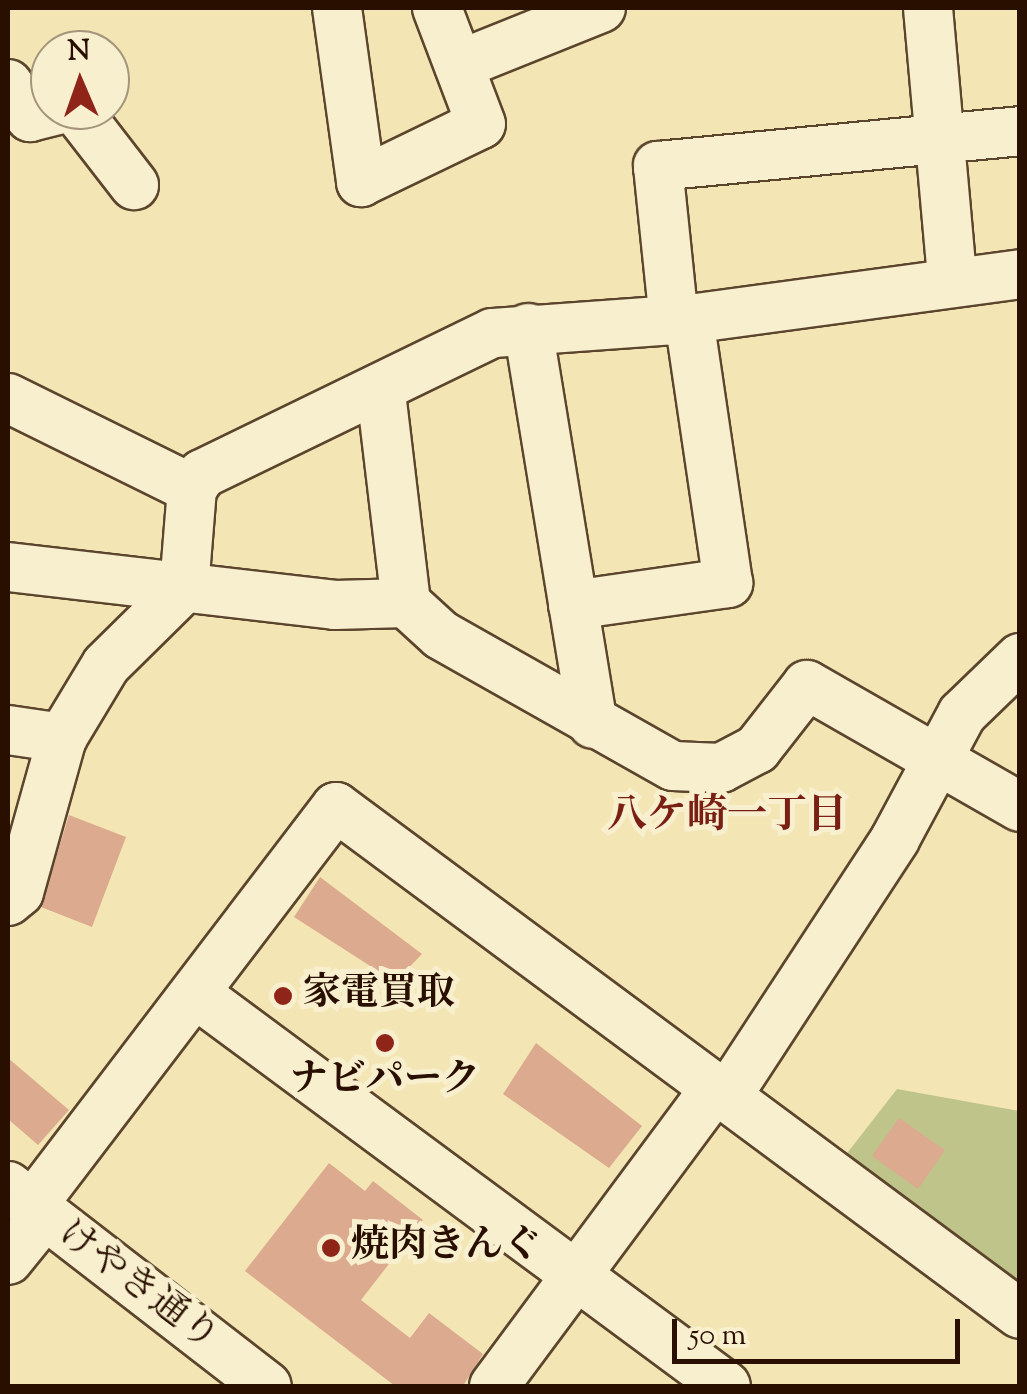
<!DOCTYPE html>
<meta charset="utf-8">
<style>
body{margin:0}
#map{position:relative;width:1027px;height:1394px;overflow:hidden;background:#f4e6b4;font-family:"Sorts Mill Goudy","Noto Serif JP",serif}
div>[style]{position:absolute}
.green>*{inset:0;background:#bfc48a}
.building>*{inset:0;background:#dcaa8f}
.roads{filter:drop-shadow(2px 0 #5c452d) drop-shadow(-2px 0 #5c452d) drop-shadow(0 2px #5c452d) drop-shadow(0 -2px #5c452d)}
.minor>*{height:48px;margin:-24px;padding:0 24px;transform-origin:24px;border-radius:24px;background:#f8efce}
.dots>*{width:28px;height:28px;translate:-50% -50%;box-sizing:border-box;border:5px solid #f8efce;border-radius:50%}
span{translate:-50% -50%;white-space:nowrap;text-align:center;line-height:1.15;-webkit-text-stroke:10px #f8efce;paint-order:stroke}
.poi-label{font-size:38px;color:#290f00;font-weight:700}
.left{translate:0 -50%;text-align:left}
.street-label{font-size:38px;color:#290f00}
.neighbourhood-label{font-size:40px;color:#7a1f14;font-weight:700}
.frame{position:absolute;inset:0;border:10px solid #290f00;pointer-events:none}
.north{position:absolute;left:30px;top:30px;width:100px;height:100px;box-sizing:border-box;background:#f8efce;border:2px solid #a5957c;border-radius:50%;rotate:358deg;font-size:28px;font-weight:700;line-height:40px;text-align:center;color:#290f00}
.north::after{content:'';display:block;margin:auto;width:35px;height:45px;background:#8f2418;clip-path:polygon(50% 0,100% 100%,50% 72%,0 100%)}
.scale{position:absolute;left:672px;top:1319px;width:288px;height:45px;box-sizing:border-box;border:5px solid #290f00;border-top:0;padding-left:12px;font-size:30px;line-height:35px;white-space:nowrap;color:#290f00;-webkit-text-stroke:8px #f8efce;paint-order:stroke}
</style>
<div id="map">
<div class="green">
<div style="clip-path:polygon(897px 1089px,1019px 1111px,1019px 1292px,841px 1161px)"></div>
</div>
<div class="building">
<div style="clip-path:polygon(69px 815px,126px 837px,92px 927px,41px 907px)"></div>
<div style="clip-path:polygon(320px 877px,422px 954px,395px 982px,294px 917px)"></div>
<div style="clip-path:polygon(536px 1043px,642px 1126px,609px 1168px,503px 1094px)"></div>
<div style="clip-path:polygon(8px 1058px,69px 1110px,38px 1145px,8px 1119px)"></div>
<div style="clip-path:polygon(899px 1118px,945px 1150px,918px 1189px,872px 1156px)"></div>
<div style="clip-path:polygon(329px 1163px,365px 1191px,373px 1181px,423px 1220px,361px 1300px,410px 1338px,429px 1313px,483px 1354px,463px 1386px,395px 1386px,245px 1271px)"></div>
</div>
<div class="roads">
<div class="minor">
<div style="left:337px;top:8px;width:176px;rotate:82.1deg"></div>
<div style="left:361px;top:182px;width:133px;rotate:-25.8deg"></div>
<div style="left:481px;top:124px;width:124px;rotate:-110.8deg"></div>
<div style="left:928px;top:8px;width:272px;rotate:84.9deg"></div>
<div style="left:459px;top:65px;width:153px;rotate:-21.9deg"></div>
<div style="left:8px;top:84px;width:40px;rotate:56deg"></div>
<div style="left:30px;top:117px;width:29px;rotate:-14deg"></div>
<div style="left:76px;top:110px;width:95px;rotate:52.3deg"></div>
<div style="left:674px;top:321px;width:156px;rotate:-95.9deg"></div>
<div style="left:658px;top:166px;width:364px;rotate:-5.5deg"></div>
<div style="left:528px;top:328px;width:401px;rotate:80.7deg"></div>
<div style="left:381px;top:393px;width:211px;rotate:83.2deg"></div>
<div style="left:8px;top:398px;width:205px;rotate:26.3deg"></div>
<div style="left:192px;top:489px;width:18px;rotate:-56deg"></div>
<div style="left:202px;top:474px;width:323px;rotate:-25.9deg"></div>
<div style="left:493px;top:333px;width:196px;rotate:-4.1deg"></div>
<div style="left:689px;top:319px;width:334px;rotate:-7.7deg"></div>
<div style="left:8px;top:567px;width:329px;rotate:6.6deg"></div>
<div style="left:335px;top:605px;width:71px;rotate:-1.6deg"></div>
<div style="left:406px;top:603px;width:47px;rotate:42.4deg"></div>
<div style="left:441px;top:635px;width:266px;rotate:29.5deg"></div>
<div style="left:673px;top:766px;width:48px;rotate:2.4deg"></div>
<div style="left:721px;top:768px;width:41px;rotate:-27.8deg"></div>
<div style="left:757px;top:749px;width:81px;rotate:-52deg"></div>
<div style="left:807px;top:685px;width:245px;rotate:29.8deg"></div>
<div style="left:573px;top:605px;width:157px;rotate:-8.1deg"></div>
<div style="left:728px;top:583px;width:267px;rotate:-98.4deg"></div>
<div style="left:8px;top:730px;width:55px;rotate:8.4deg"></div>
<div style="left:8px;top:901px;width:14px;rotate:-39deg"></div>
<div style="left:19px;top:892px;width:160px;rotate:-74.4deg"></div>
<div style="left:62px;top:738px;width:85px;rotate:-58.9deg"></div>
<div style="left:106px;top:665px;width:110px;rotate:-44.6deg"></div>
<div style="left:184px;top:588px;width:99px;rotate:-85.4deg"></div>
<div style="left:196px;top:994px;width:659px;rotate:36.49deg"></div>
<div style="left:727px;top:1096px;width:307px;rotate:-56.8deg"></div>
<div style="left:895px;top:839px;width:142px;rotate:-61.8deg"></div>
<div style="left:962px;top:714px;width:81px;rotate:-44deg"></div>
<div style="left:8px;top:1186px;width:327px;rotate:37.7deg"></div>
<div style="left:31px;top:1207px;width:503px;rotate:-52.67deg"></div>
<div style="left:336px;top:807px;width:851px;rotate:36.55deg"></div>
<div style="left:8px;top:1260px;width:55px;rotate:-50.9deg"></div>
<div style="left:494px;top:1386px;width:372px;rotate:-53.4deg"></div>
</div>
</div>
<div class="dots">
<div style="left:283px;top:996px;background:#8f2418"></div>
<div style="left:385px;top:1043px;background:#8f2418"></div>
<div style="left:331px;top:1248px;background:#8f2418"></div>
</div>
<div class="poi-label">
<span class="left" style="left:303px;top:996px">家電買取</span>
<span style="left:385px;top:1082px">ナビパーク</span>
<span class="left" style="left:351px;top:1248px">焼肉きんぐ</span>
</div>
<div class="street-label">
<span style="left:137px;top:1287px;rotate:37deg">けやき通り</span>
</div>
<div class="neighbourhood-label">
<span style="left:727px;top:818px">八ケ崎一丁目</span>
</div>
<div class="frame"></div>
<div class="north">N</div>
<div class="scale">50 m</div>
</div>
